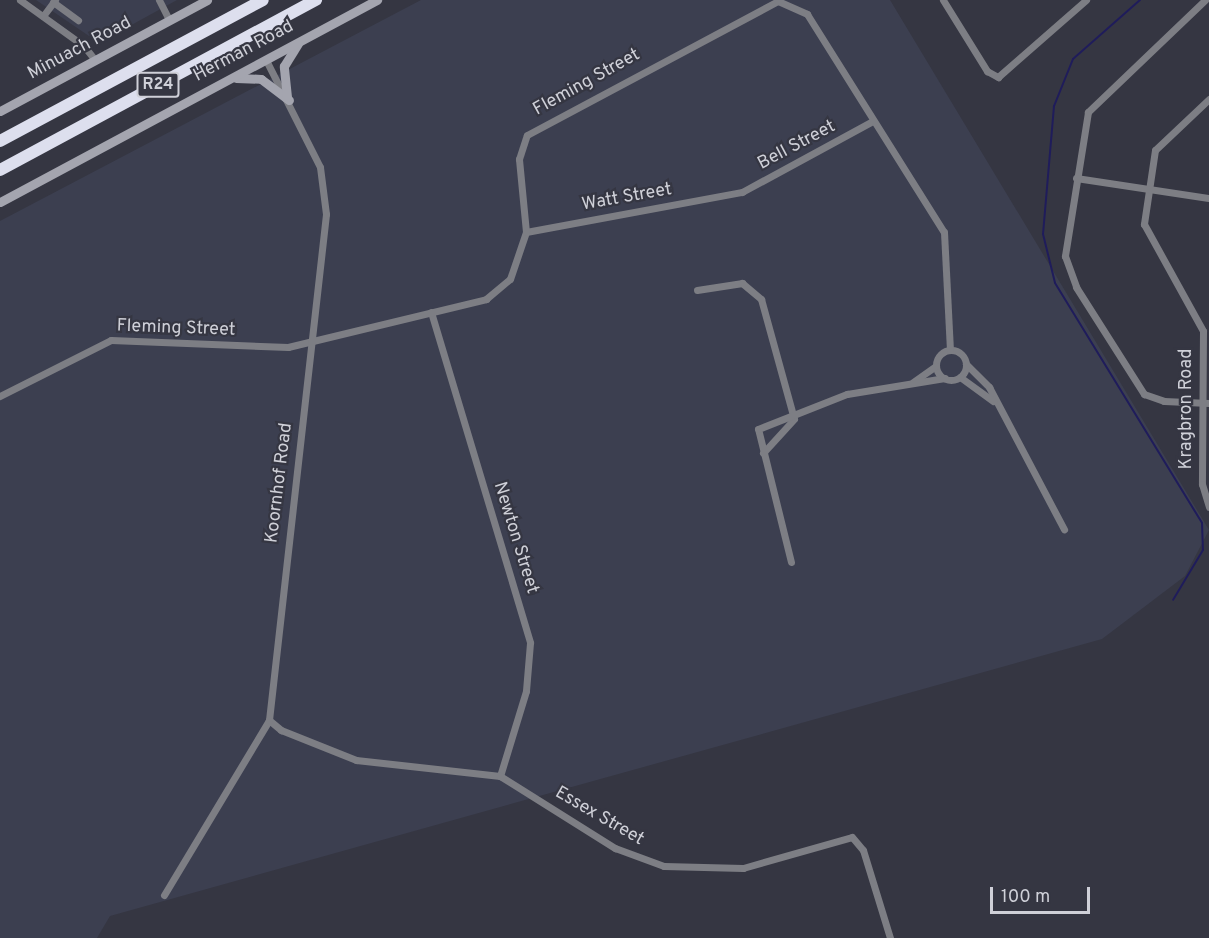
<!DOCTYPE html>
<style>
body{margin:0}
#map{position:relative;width:1209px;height:938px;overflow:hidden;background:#353642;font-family:Overpass,sans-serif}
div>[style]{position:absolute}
.built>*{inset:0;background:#3c3f50}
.stream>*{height:2px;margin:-1px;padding:0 1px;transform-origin:1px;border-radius:1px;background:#1f1c5b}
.street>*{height:7px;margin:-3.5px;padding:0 3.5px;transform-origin:3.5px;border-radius:3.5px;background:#7d7e84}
.street>.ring{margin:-3.5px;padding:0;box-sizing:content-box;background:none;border:7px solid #7d7e84;border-radius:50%}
.secondary>*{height:9px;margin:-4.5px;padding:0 4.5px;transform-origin:4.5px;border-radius:4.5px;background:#a4a5af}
.highway>*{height:12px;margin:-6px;padding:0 6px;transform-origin:6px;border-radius:6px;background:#dddfee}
span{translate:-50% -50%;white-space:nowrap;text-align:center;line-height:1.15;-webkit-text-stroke:4.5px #353642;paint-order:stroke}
.shield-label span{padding:2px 4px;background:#353642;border:2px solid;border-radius:4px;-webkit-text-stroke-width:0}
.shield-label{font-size:16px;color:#cfd0d8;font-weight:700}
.street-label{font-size:18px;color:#cfd0d8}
.scale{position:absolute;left:990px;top:887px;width:100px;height:27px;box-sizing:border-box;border:3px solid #cfd0d8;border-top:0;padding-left:8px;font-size:18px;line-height:21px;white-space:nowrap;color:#cfd0d8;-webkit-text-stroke:4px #353642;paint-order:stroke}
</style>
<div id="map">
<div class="built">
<div style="clip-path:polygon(36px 0,177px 0,104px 40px,99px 31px,89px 36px)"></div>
<div style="clip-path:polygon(421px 0,890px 0,1209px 530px,1185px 576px,1102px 639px,110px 916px,97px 938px,0 938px,0 221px)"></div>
</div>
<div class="stream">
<div style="left:1140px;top:0;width:89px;rotate:138.6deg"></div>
<div style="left:1073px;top:59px;width:51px;rotate:112deg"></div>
<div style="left:1054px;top:106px;width:128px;rotate:94.9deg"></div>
<div style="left:1043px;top:234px;width:50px;rotate:76.2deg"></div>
<div style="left:1055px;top:283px;width:281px;rotate:58.5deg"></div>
<div style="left:1202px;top:523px;width:27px;rotate:88deg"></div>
<div style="left:1203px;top:550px;width:58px;rotate:121deg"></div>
</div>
<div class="street">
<div style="left:20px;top:0;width:79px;rotate:35.7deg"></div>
<div style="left:84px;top:46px;width:18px;rotate:52deg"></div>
<div style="left:159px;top:0;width:22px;rotate:63deg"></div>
<div style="left:943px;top:0;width:84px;rotate:58.2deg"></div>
<div style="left:987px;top:71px;width:13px;rotate:29deg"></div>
<div style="left:998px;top:77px;width:117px;rotate:-41.2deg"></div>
<div style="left:1205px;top:0;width:162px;rotate:136.3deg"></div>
<div style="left:1088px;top:112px;width:146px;rotate:99.1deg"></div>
<div style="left:1065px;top:256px;width:33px;rotate:70deg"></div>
<div style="left:1076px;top:287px;width:127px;rotate:57.6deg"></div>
<div style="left:1144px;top:394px;width:21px;rotate:19deg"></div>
<div style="left:1164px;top:401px;width:45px;rotate:2.5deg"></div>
<div style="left:53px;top:2px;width:31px;rotate:36deg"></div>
<div style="left:43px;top:16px;width:20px;rotate:-53deg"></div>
<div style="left:1209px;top:99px;width:74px;rotate:136.6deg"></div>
<div style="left:1155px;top:150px;width:75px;rotate:98.5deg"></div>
<div style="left:1144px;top:224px;width:122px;rotate:61.1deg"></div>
<div style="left:1203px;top:331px;width:153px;rotate:90.4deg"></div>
<div style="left:1202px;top:484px;width:24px;rotate:73deg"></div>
<div style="left:1076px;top:178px;width:134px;rotate:8.6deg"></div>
<div style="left:526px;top:232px;width:220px;rotate:-10.5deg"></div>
<div style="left:742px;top:192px;width:149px;rotate:-28.5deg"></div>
<div style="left:697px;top:290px;width:46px;rotate:-8.8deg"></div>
<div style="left:742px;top:283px;width:25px;rotate:40deg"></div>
<div style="left:761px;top:299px;width:124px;rotate:74.6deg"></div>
<div style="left:794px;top:419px;width:46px;rotate:132.4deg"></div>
<div style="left:431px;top:312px;width:345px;rotate:73.3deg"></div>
<div style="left:530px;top:643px;width:48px;rotate:94.8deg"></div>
<div style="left:526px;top:691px;width:89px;rotate:107deg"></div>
<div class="ring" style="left:936px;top:350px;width:23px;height:23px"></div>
<div style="left:966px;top:364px;width:33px;rotate:45deg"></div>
<div style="left:989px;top:387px;width:161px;rotate:62.2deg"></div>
<div style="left:960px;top:377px;width:41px;rotate:36deg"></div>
<div style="left:913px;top:382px;width:28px;rotate:-35deg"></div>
<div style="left:0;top:396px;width:124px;rotate:-26.8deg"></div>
<div style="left:111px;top:340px;width:177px;rotate:2.3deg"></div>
<div style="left:288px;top:347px;width:204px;rotate:-13.6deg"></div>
<div style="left:486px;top:299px;width:31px;rotate:-40deg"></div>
<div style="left:510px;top:279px;width:50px;rotate:-71.2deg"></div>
<div style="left:526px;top:232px;width:73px;rotate:-95.5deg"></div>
<div style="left:519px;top:159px;width:25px;rotate:-72deg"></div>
<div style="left:527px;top:135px;width:285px;rotate:-28.1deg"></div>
<div style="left:778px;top:1px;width:32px;rotate:24deg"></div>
<div style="left:807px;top:14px;width:257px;rotate:57.9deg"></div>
<div style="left:944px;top:232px;width:118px;rotate:87.1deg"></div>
<div style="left:791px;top:562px;width:137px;rotate:-103.9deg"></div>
<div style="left:758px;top:429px;width:96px;rotate:-21.5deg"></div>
<div style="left:847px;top:394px;width:99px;rotate:-9.3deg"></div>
<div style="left:269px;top:720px;width:16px;rotate:40deg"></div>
<div style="left:281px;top:730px;width:81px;rotate:21.8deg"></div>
<div style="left:356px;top:760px;width:145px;rotate:6.3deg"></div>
<div style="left:500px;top:776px;width:136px;rotate:32.1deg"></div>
<div style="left:615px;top:848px;width:52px;rotate:20.2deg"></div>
<div style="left:664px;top:866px;width:79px;rotate:1.5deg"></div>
<div style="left:743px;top:868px;width:113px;rotate:-15.9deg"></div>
<div style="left:852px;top:837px;width:17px;rotate:50deg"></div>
<div style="left:863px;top:850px;width:92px;rotate:72.9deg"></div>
<div style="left:164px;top:895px;width:204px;rotate:-59deg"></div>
<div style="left:269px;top:720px;width:509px;rotate:-83.57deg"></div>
<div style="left:326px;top:214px;width:47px;rotate:-97.3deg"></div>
<div style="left:320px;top:167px;width:120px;rotate:-116.8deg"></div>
</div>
<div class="secondary">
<div style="left:236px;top:78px;width:25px;rotate:2deg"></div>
<div style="left:261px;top:79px;width:35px;rotate:37deg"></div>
<div style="left:287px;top:97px;width:31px;rotate:-96deg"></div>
<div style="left:284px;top:66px;width:26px;rotate:-58deg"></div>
<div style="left:0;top:111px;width:235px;rotate:-28.2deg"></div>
<div style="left:0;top:202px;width:428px;rotate:-28.2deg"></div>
</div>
<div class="highway">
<div style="left:0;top:141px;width:298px;rotate:-28.2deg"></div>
<div style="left:0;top:170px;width:359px;rotate:-28.3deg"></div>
</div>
<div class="shield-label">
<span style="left:158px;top:85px">R24</span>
</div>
<div class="street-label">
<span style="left:80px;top:49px;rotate:-28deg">Minuach Road</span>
<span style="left:244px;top:52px;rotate:-28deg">Herman Road</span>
<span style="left:587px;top:83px;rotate:-29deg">Fleming Street</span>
<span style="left:797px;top:146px;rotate:-28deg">Bell Street</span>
<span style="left:627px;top:198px;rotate:-10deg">Watt Street</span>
<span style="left:176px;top:329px;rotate:2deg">Fleming Street</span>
<span style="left:1187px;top:409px;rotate:-90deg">Kragbron Road</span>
<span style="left:280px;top:483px;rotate:-83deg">Koornhof Road</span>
<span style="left:515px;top:538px;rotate:73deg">Newton Street</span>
<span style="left:599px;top:817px;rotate:30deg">Essex Street</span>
</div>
<div class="scale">100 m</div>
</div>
